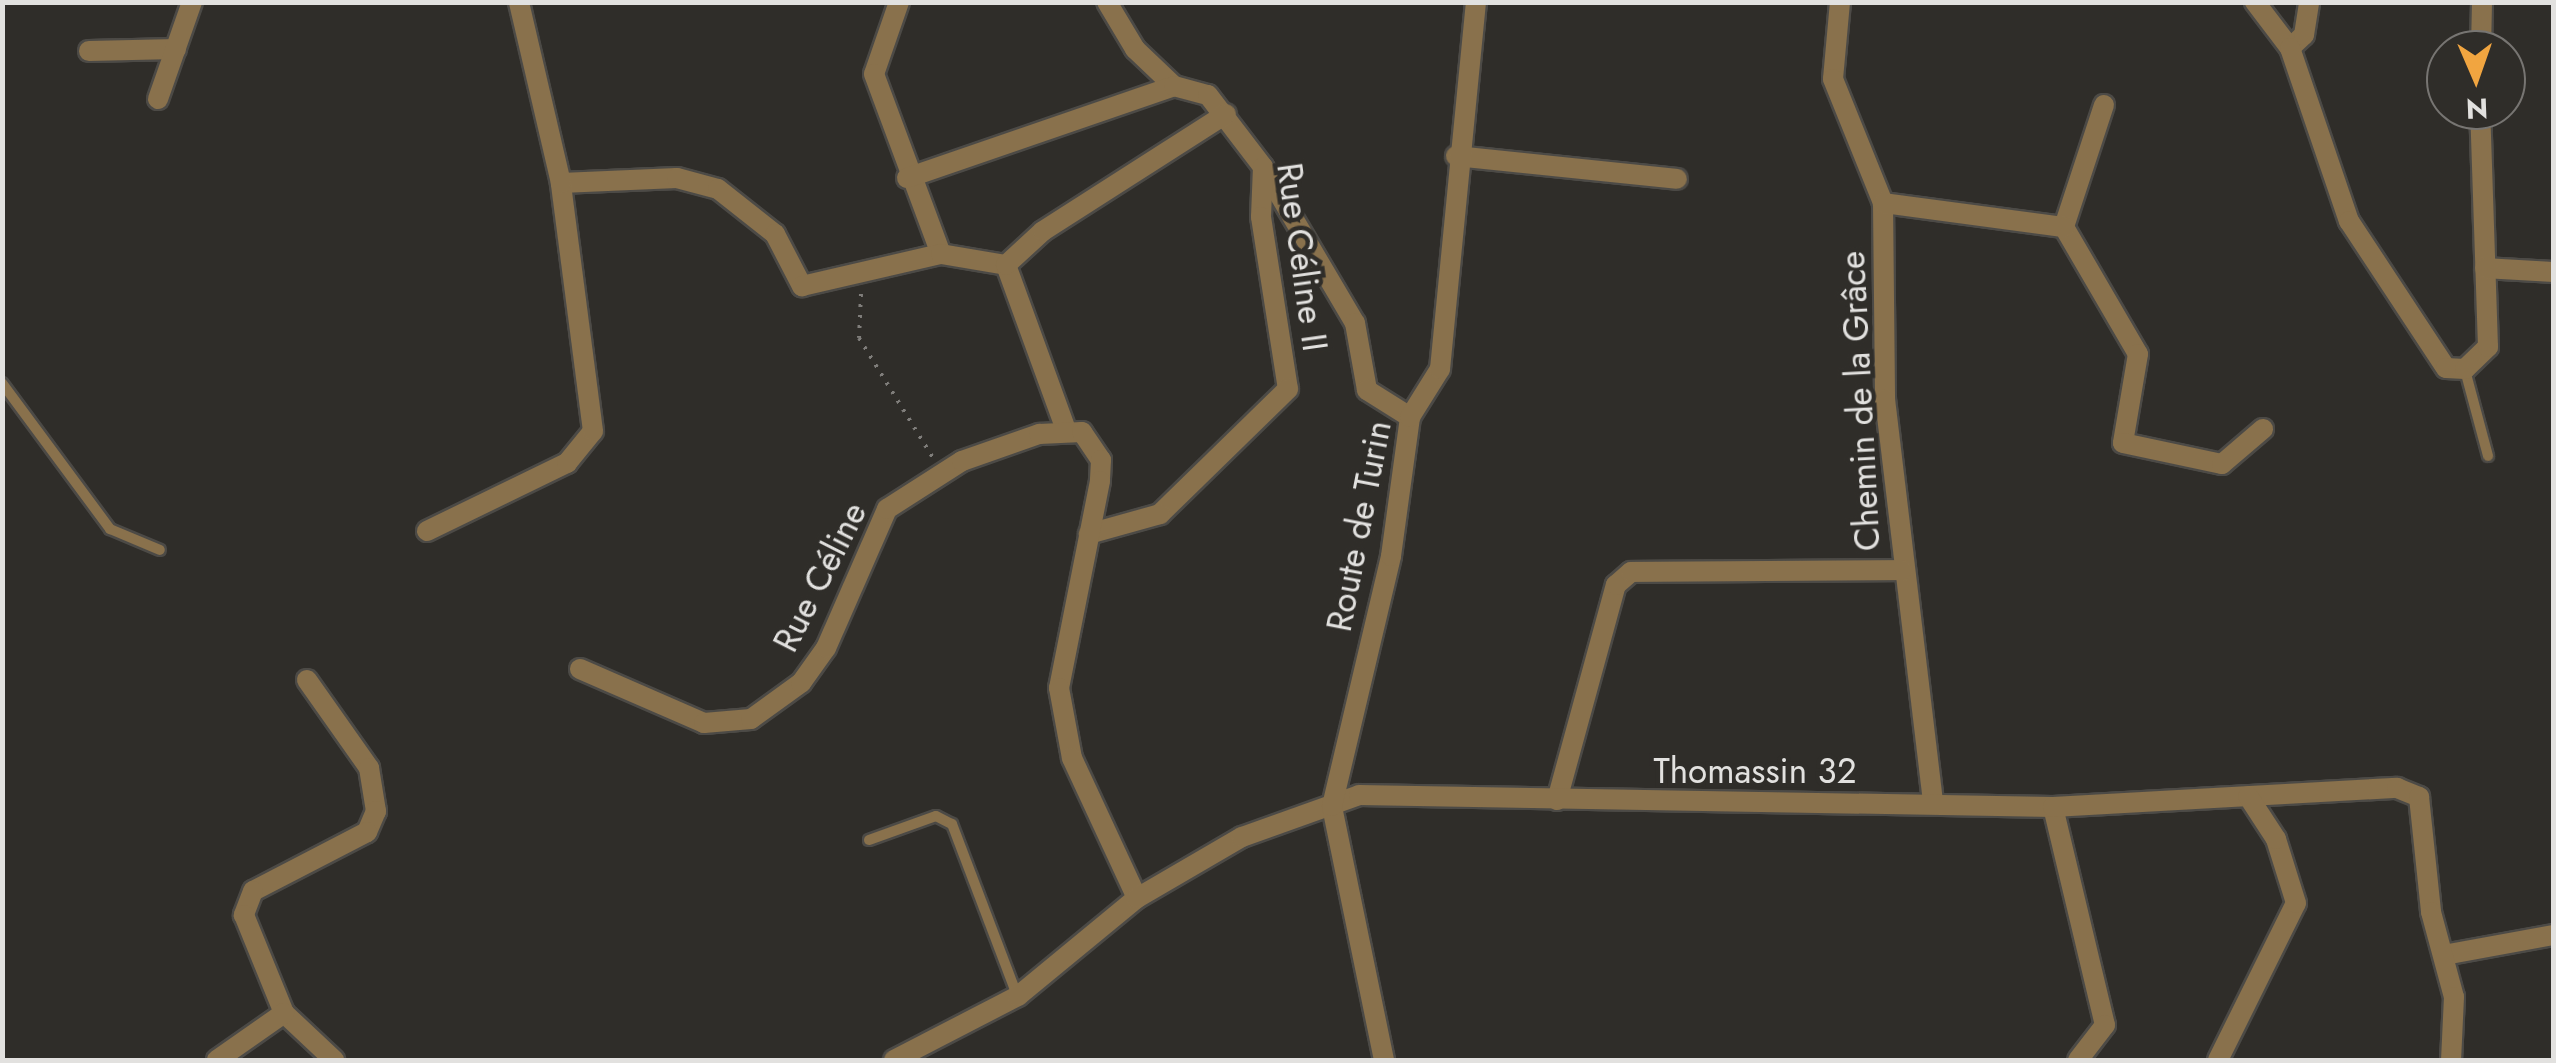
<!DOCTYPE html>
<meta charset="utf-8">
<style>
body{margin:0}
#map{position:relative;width:2556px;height:1063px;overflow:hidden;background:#2f2d29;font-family:Jost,sans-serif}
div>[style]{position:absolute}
.path>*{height:4px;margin-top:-2px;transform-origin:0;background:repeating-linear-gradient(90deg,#7f7d7a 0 2.5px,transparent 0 10.5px)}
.roads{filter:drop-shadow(2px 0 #4c4a46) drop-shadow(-2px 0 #4c4a46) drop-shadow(0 2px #4c4a46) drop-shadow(0 -2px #4c4a46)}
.lane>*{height:10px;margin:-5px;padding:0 5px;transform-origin:5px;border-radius:5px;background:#89714c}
.street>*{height:20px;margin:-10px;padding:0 10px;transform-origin:10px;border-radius:10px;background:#89714c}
span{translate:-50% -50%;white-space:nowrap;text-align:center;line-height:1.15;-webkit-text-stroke:9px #2f2d29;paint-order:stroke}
.street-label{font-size:35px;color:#e2e1df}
.frame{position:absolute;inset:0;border:5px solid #e2e1df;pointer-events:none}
.north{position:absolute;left:2426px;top:30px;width:100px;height:100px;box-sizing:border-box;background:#2f2d29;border:2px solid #777572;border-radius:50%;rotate:178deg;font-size:28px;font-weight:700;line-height:40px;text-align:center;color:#e2e1df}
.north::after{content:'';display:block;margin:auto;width:35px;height:45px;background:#f1a540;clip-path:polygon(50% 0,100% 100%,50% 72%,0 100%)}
</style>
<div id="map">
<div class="path">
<div style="left:861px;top:294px;width:44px;rotate:92.6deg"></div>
<div style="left:859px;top:338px;width:141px;rotate:58.3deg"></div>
</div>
<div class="roads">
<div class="lane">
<div style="left:2465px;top:370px;width:89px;rotate:75deg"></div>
<div style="left:2px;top:383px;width:182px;rotate:53.5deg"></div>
<div style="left:110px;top:529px;width:54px;rotate:22.8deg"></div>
<div style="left:869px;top:840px;width:71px;rotate:-19.7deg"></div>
<div style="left:936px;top:816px;width:18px;rotate:27deg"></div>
<div style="left:952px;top:824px;width:183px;rotate:69.2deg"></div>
</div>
<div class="street">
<div style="left:899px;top:2px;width:76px;rotate:109.1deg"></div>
<div style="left:874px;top:74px;width:192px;rotate:69.6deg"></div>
<div style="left:1107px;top:2px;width:55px;rotate:59.2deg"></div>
<div style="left:1135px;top:49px;width:54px;rotate:43.5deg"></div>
<div style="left:1840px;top:2px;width:77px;rotate:95.2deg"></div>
<div style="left:1833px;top:79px;width:134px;rotate:68deg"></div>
<div style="left:1883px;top:203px;width:196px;rotate:89.4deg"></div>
<div style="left:1885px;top:399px;width:407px;rotate:83.2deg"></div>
<div style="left:2255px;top:2px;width:58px;rotate:52.7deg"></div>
<div style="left:2290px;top:48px;width:19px;rotate:-43deg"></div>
<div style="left:2304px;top:35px;width:33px;rotate:-81deg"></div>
<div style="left:2290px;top:48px;width:183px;rotate:71.2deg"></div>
<div style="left:2349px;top:221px;width:176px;rotate:56.6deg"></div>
<div style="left:2446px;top:368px;width:19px;rotate:3deg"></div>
<div style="left:2465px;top:369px;width:32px;rotate:-44deg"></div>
<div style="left:2488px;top:347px;width:237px;rotate:-91.9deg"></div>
<div style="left:2481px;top:50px;width:48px;rotate:-88.8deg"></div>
<div style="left:89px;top:51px;width:87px;rotate:-1.3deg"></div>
<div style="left:158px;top:99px;width:103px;rotate:-70.7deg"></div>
<div style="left:2104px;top:105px;width:128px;rotate:108.2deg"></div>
<div style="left:2064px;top:227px;width:147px;rotate:59.8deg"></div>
<div style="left:2138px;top:354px;width:90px;rotate:99.6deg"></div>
<div style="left:2123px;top:443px;width:101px;rotate:12deg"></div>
<div style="left:2222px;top:464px;width:54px;rotate:-40.5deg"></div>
<div style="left:1456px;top:156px;width:222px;rotate:5.9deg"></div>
<div style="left:1263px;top:167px;width:181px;rotate:59.5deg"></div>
<div style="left:1355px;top:323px;width:68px;rotate:79.8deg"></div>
<div style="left:1367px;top:390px;width:51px;rotate:32.1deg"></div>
<div style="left:907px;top:178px;width:282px;rotate:-19deg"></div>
<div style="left:1174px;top:86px;width:35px;rotate:15deg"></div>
<div style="left:1208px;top:95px;width:91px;rotate:52.6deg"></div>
<div style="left:1263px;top:167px;width:50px;rotate:92.3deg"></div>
<div style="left:1261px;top:217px;width:174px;rotate:81.1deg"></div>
<div style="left:1288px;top:389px;width:179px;rotate:135.7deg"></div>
<div style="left:1160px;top:514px;width:74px;rotate:164.3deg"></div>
<div style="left:561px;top:183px;width:116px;rotate:-2.5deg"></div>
<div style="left:677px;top:178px;width:42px;rotate:15deg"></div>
<div style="left:718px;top:189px;width:73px;rotate:38.3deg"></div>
<div style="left:775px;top:234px;width:59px;rotate:62.6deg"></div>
<div style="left:802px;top:286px;width:143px;rotate:-13deg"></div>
<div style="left:941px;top:254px;width:66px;rotate:9.6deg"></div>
<div style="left:1006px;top:265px;width:176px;rotate:70deg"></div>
<div style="left:1883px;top:203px;width:183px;rotate:7.6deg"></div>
<div style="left:1006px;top:265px;width:50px;rotate:-42.6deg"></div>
<div style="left:1043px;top:231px;width:217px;rotate:-32.6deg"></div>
<div style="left:2485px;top:268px;width:69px;rotate:3.3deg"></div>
<div style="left:427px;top:531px;width:156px;rotate:-25.9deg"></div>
<div style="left:567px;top:463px;width:41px;rotate:-50.9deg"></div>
<div style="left:593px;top:431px;width:250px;rotate:-97.4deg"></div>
<div style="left:561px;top:183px;width:186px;rotate:-103.1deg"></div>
<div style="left:580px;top:669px;width:135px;rotate:23.5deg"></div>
<div style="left:704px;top:723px;width:47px;rotate:-4.9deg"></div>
<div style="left:751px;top:719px;width:62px;rotate:-35.8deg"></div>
<div style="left:801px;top:683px;width:43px;rotate:-54.5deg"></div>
<div style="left:826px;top:648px;width:152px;rotate:-66.3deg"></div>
<div style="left:887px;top:509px;width:89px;rotate:-32.6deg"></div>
<div style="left:962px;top:461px;width:82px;rotate:-19.3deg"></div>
<div style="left:1039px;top:434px;width:43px;rotate:-2.7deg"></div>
<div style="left:1082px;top:432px;width:34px;rotate:56deg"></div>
<div style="left:1101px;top:460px;width:21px;rotate:93deg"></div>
<div style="left:1100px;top:481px;width:211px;rotate:101.2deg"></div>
<div style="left:1059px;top:688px;width:71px;rotate:79.5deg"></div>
<div style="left:1072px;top:758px;width:154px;rotate:65.1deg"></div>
<div style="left:307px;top:680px;width:108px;rotate:54.8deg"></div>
<div style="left:369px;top:768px;width:44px;rotate:80.8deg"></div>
<div style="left:376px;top:811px;width:23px;rotate:113deg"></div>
<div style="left:367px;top:832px;width:128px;rotate:152.6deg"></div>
<div style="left:253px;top:891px;width:26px;rotate:111deg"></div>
<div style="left:244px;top:915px;width:106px;rotate:67.8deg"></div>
<div style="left:284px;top:1013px;width:69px;rotate:43.2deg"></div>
<div style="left:1557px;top:800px;width:223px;rotate:-74.7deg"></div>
<div style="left:1616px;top:585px;width:20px;rotate:-41deg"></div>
<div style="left:1631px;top:572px;width:271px;rotate:-0.4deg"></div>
<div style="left:2053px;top:807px;width:224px;rotate:76.6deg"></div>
<div style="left:2105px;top:1025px;width:44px;rotate:127.6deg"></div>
<div style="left:2449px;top:954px;width:107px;rotate:-10.3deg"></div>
<div style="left:217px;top:1060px;width:82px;rotate:-35deg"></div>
<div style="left:894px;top:1060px;width:140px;rotate:-27.3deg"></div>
<div style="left:1018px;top:996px;width:154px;rotate:-39.5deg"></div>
<div style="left:1137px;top:898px;width:121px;rotate:-30.2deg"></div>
<div style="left:1242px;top:837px;width:124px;rotate:-19.7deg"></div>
<div style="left:1359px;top:795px;width:694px;rotate:0.99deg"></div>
<div style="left:2053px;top:807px;width:345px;rotate:-3.2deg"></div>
<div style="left:2397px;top:788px;width:24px;rotate:22deg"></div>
<div style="left:2419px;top:797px;width:116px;rotate:84deg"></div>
<div style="left:2431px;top:912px;width:88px;rotate:74.9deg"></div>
<div style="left:2454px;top:997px;width:63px;rotate:92.7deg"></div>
<div style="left:1384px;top:1060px;width:259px;rotate:-101.6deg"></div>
<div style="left:1332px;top:806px;width:257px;rotate:-76.7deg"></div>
<div style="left:1391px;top:556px;width:140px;rotate:-82.2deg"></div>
<div style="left:1410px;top:417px;width:57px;rotate:-58deg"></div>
<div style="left:1440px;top:369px;width:369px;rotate:-84.4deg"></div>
<div style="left:2218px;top:1060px;width:175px;rotate:-63.6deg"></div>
<div style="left:2296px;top:903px;width:67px;rotate:-107.4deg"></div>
<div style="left:2276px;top:839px;width:51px;rotate:-123.1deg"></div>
</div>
</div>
<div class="street-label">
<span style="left:1302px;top:257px;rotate:82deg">Rue Céline II</span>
<span style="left:1860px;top:401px;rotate:-93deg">Chemin de la Grâce</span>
<span style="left:1359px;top:526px;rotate:-79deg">Route de Turin</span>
<span style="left:820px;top:577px;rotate:-63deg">Rue Céline</span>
<span style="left:1755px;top:771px">Thomassin 32</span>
</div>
<div class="frame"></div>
<div class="north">N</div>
</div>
